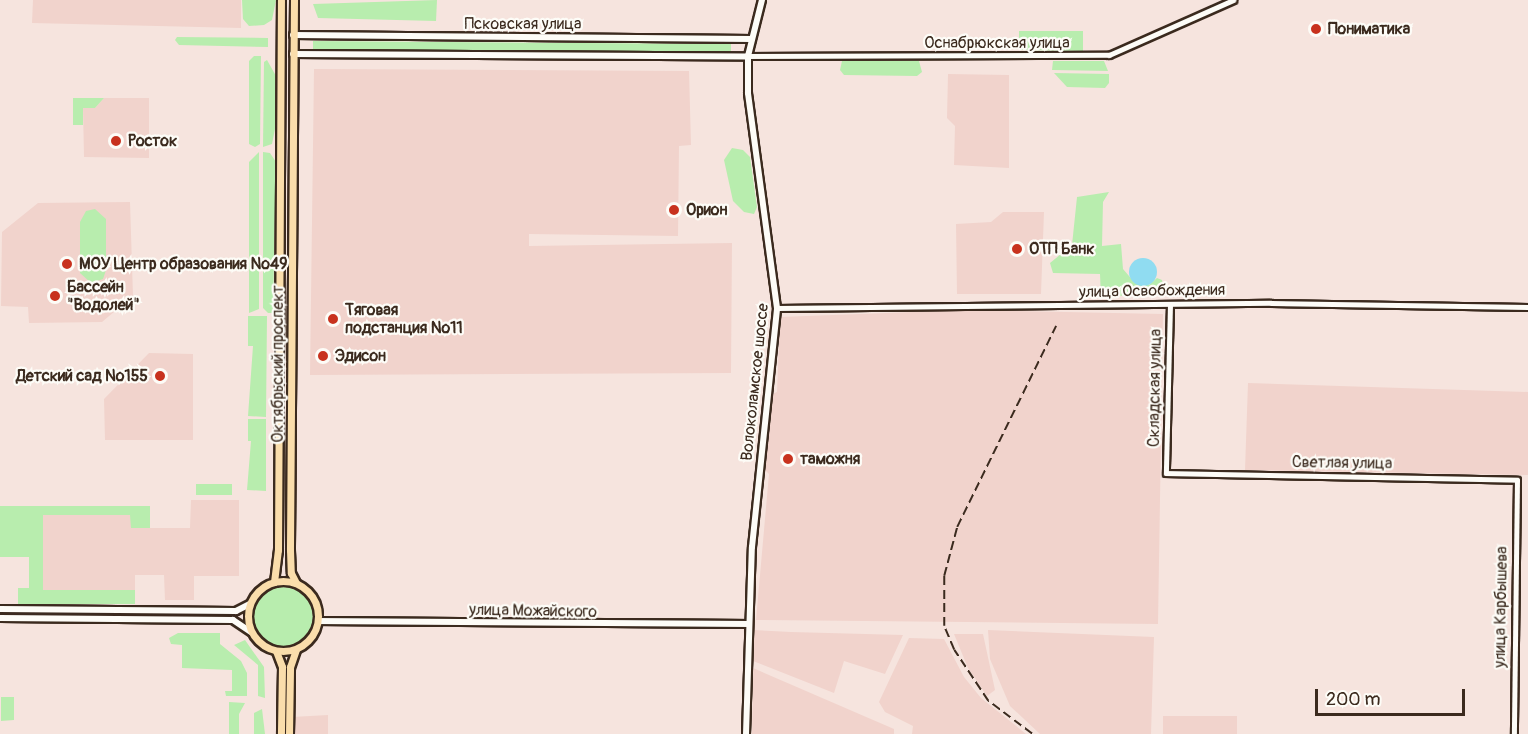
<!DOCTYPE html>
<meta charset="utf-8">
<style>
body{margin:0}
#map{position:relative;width:1528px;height:734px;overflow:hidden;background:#f6e4de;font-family:Pangolin,sans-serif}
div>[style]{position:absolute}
.built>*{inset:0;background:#f1d3cc}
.green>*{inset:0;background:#b8edae}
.round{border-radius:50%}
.water>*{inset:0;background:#90dcf1}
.roads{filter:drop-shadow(2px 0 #3b2a1e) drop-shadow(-2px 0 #3b2a1e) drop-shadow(0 2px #3b2a1e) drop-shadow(0 -2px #3b2a1e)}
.tertiary>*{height:5px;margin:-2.5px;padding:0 2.5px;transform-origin:2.5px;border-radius:2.5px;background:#fdfcf7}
.secondary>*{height:6px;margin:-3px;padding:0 3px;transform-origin:3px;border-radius:3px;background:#fdfcf7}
.primary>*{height:7px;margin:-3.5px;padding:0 3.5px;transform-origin:3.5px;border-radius:3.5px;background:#faddab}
.primary>.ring{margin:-3.5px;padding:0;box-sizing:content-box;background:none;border:7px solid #faddab;border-radius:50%}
.rail>*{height:1.5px;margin-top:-0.75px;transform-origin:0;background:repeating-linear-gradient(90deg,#3b2a1e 0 9px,transparent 0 13.5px)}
.dots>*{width:16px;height:16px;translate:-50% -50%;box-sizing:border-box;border:3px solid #fdfcf7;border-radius:50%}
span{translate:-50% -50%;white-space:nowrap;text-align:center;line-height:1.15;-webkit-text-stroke:4.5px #fdfcf7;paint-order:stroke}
.street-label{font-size:16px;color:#3b2a1e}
.poi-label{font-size:16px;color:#3b2a1e;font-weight:700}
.left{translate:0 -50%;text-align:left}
.right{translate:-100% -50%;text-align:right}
.scale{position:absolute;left:1315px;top:689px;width:150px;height:27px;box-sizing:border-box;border:3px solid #3b2a1e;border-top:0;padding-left:8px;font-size:18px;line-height:21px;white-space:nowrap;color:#3b2a1e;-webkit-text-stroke:4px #fdfcf7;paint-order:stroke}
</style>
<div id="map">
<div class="built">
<div style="clip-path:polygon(33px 0,241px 0,241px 28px,32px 23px)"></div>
<div style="clip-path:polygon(314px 69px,689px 71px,691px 145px,679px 146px,678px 236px,529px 234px,529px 246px,732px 243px,731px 373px,310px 375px)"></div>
<div style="clip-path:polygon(948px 74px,1009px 75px,1009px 168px,954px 165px,955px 126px,947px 118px)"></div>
<div style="clip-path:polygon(104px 98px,149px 98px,149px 158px,84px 157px,83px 108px,95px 108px)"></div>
<div style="clip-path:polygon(130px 202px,133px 296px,102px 322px,29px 323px,28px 307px,1px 306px,2px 232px,38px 203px)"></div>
<div style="clip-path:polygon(1003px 212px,1044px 212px,1041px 294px,957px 294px,956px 224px,991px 222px)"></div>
<div style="clip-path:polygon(966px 310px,1163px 314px,1158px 624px,756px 620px,769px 474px,763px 468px,767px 409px,770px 395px,777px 392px,780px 317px)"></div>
<div style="clip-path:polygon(149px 353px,193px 354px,193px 440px,105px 440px,104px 399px)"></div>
<div style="clip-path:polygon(1248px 383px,1528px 392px,1528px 475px,1245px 470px)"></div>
<div style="clip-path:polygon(191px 500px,239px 500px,239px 576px,194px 576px,194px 600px,165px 600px,164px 575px,135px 575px,135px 590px,43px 590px,43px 515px,131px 515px,131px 528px,190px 528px)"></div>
<div style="clip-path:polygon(753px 630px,791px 632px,903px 635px,885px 674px,844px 661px,834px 693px,753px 661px)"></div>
<div style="clip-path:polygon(988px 630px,1154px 637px,1151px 734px,1040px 734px,1010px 706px,990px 659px)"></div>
<div style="clip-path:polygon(954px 634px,983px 634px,995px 690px,987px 696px,968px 668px)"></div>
<div style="clip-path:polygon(909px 638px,944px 639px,964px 677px,981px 698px,1026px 734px,912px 734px,913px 726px,885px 712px,879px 702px)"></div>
<div style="clip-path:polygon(753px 668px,894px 729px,894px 734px,752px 734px)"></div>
<div style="clip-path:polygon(328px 715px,328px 734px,292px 734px,292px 717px)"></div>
<div style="clip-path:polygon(1163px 716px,1237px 716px,1237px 734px,1163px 734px)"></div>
</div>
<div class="green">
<div style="clip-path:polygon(242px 0,276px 0,272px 20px,264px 25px,249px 26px,243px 19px)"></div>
<div style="clip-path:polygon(437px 0,436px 21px,318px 18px,313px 4px)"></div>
<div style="clip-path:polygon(1019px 31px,1083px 31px,1083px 51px,1019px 50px)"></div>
<div style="clip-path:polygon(177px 37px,268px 38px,268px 47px,179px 45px,175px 40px)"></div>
<div style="clip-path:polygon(313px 41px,731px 44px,731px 53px,313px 49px)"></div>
<div style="clip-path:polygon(254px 56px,261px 56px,260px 144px,255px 147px,249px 144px,249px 61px)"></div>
<div style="clip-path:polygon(267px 60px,276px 76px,275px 129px,272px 144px,263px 147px,264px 62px)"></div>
<div style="clip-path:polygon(842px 61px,919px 61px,922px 72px,917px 76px,844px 75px,840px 70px)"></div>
<div style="clip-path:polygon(1053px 61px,1104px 61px,1108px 71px,1052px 70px)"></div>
<div style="clip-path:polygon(1054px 73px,1109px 74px,1109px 83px,1105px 88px,1067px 87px)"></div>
<div style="clip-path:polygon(73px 98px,104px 98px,95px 108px,83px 108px,83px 125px,73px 125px)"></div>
<div style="clip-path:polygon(732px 148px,743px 150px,750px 157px,757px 207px,754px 214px,744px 212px,733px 201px,724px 160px)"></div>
<div style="clip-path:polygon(259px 152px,259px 309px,249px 313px,249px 162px)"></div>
<div style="clip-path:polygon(263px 152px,270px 153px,276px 162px,273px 313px,268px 313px,263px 308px)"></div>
<div style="clip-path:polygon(1109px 192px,1103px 202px,1102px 246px,1121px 244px,1123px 269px,1135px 283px,1149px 285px,1157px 278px,1162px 280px,1163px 287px,1150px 294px,1101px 297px,1100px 274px,1053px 273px,1050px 263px,1072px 245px,1077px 197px)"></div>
<div style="clip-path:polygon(95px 209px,106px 219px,106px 270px,103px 279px,91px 283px,80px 273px,80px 222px,86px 211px)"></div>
<div style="clip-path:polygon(248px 316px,267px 316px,266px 417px,248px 416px,253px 346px,248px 346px)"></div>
<div style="clip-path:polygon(248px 419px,266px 419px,266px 491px,247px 490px,251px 441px,248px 441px)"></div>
<div style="clip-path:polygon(196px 484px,232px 484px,232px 495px,196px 495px)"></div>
<div style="clip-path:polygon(0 506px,150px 506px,150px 528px,131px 528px,130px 515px,43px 515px,43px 590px,135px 590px,135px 604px,18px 604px,18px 588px,29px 588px,29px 557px,0 557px)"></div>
<div class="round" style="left:253px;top:587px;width:60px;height:60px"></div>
<div style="clip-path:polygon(178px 633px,220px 633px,220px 644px,241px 661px,247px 673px,247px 696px,226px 696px,225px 691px,232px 691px,232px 670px,182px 668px,182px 645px,171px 644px,169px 638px)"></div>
<div style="clip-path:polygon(245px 640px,264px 667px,265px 698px,258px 696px,258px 665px,234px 645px)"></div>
<div style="clip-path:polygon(1px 697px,14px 697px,14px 720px,1px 721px)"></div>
<div style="clip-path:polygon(229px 702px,245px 703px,239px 714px,239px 734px,229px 734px)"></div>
<div style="clip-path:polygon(262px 709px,265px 734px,254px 734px,254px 713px)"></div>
</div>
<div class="water">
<div class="round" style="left:1129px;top:258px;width:28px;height:28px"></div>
</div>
<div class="roads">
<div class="tertiary">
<div style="left:748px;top:56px;width:361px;rotate:-0.2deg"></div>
<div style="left:1109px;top:55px;width:136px;rotate:-23.9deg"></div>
<div style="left:1170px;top:304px;width:169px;rotate:91.4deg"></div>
<div style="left:1166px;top:473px;width:351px;rotate:1.1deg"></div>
<div style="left:1517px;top:480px;width:254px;rotate:90.7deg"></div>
<div style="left:777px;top:308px;width:494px;rotate:-0.6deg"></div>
<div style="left:1271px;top:303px;width:257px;rotate:0.9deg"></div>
</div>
<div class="secondary">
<div style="left:293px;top:35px;width:459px;rotate:0.5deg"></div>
<div style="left:293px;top:54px;width:455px;rotate:0.3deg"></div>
<div style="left:0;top:609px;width:236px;rotate:0.5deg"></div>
<div style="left:236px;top:611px;width:16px;rotate:-27deg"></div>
<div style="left:0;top:618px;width:233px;rotate:0.5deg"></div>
<div style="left:233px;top:620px;width:22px;rotate:34deg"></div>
<div style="left:318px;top:621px;width:429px;rotate:0.4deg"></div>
<div style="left:746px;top:734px;width:187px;rotate:-88.2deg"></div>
<div style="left:752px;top:547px;width:240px;rotate:-84deg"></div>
<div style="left:777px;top:308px;width:217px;rotate:-97.7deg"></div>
<div style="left:748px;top:93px;width:37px;rotate:-90deg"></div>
<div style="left:748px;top:56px;width:58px;rotate:-76deg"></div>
</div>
<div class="primary">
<div style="left:294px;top:0;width:550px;rotate:90.42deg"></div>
<div style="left:290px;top:550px;width:23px;rotate:88deg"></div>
<div style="left:291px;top:573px;width:11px;rotate:63deg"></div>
<div class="ring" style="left:248px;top:581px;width:63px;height:63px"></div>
<div style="left:274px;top:582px;width:32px;rotate:-83deg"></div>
<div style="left:278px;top:550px;width:550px;rotate:-89.69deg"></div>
<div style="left:276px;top:651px;width:17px;rotate:69deg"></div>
<div style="left:282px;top:667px;width:67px;rotate:90.9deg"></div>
<div style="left:289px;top:734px;width:67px;rotate:-89.1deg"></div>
<div style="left:290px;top:667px;width:18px;rotate:-71deg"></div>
</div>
</div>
<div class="rail">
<div style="left:1032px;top:734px;width:55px;rotate:-143.1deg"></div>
<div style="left:988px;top:701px;width:61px;rotate:-123.7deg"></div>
<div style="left:954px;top:650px;width:26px;rotate:-113deg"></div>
<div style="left:944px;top:626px;width:50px;rotate:-90deg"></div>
<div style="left:944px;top:576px;width:51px;rotate:-75.1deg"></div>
<div style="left:957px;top:527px;width:224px;rotate:-63.8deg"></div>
</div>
<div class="dots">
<div style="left:1316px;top:29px;background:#c8321e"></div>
<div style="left:116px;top:141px;background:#c8321e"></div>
<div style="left:674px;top:210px;background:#c8321e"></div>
<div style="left:1017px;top:249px;background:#c8321e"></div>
<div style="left:67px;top:264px;background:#c8321e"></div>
<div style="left:55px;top:296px;background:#c8321e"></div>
<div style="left:333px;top:319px;background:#c8321e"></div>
<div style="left:323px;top:356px;background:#c8321e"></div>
<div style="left:160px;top:376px;background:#c8321e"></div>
<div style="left:788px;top:459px;background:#c8321e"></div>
</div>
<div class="street-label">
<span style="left:523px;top:24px">Псковская улица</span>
<span style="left:997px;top:43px">Оснабрюкская улица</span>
<span style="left:1152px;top:291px;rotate:-1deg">улица Освобождения</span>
<span style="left:278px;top:364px;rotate:-90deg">Октябрьский проспект</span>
<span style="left:755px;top:382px;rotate:-84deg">Волоколамское шоссе</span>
<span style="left:1155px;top:388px;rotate:-89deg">Складская улица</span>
<span style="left:1342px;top:463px;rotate:1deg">Светлая улица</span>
<span style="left:1501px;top:607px;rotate:-89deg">улица Карбышева</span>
<span style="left:533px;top:611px;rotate:1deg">улица Можайского</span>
</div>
<div class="poi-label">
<span class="left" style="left:1328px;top:29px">Пониматика</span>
<span class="left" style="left:128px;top:141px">Росток</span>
<span class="left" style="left:686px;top:210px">Орион</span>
<span class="left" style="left:1029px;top:249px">ОТП Банк</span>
<span class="left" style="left:79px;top:264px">МОУ Центр образования №49</span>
<span class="left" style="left:67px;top:296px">Бассейн<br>"Водолей"</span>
<span class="left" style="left:345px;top:319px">Тяговая<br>подстанция №11</span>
<span class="left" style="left:335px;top:356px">Эдисон</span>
<span class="right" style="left:148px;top:376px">Детский сад №155</span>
<span class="left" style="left:800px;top:459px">таможня</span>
</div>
<div class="scale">200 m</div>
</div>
